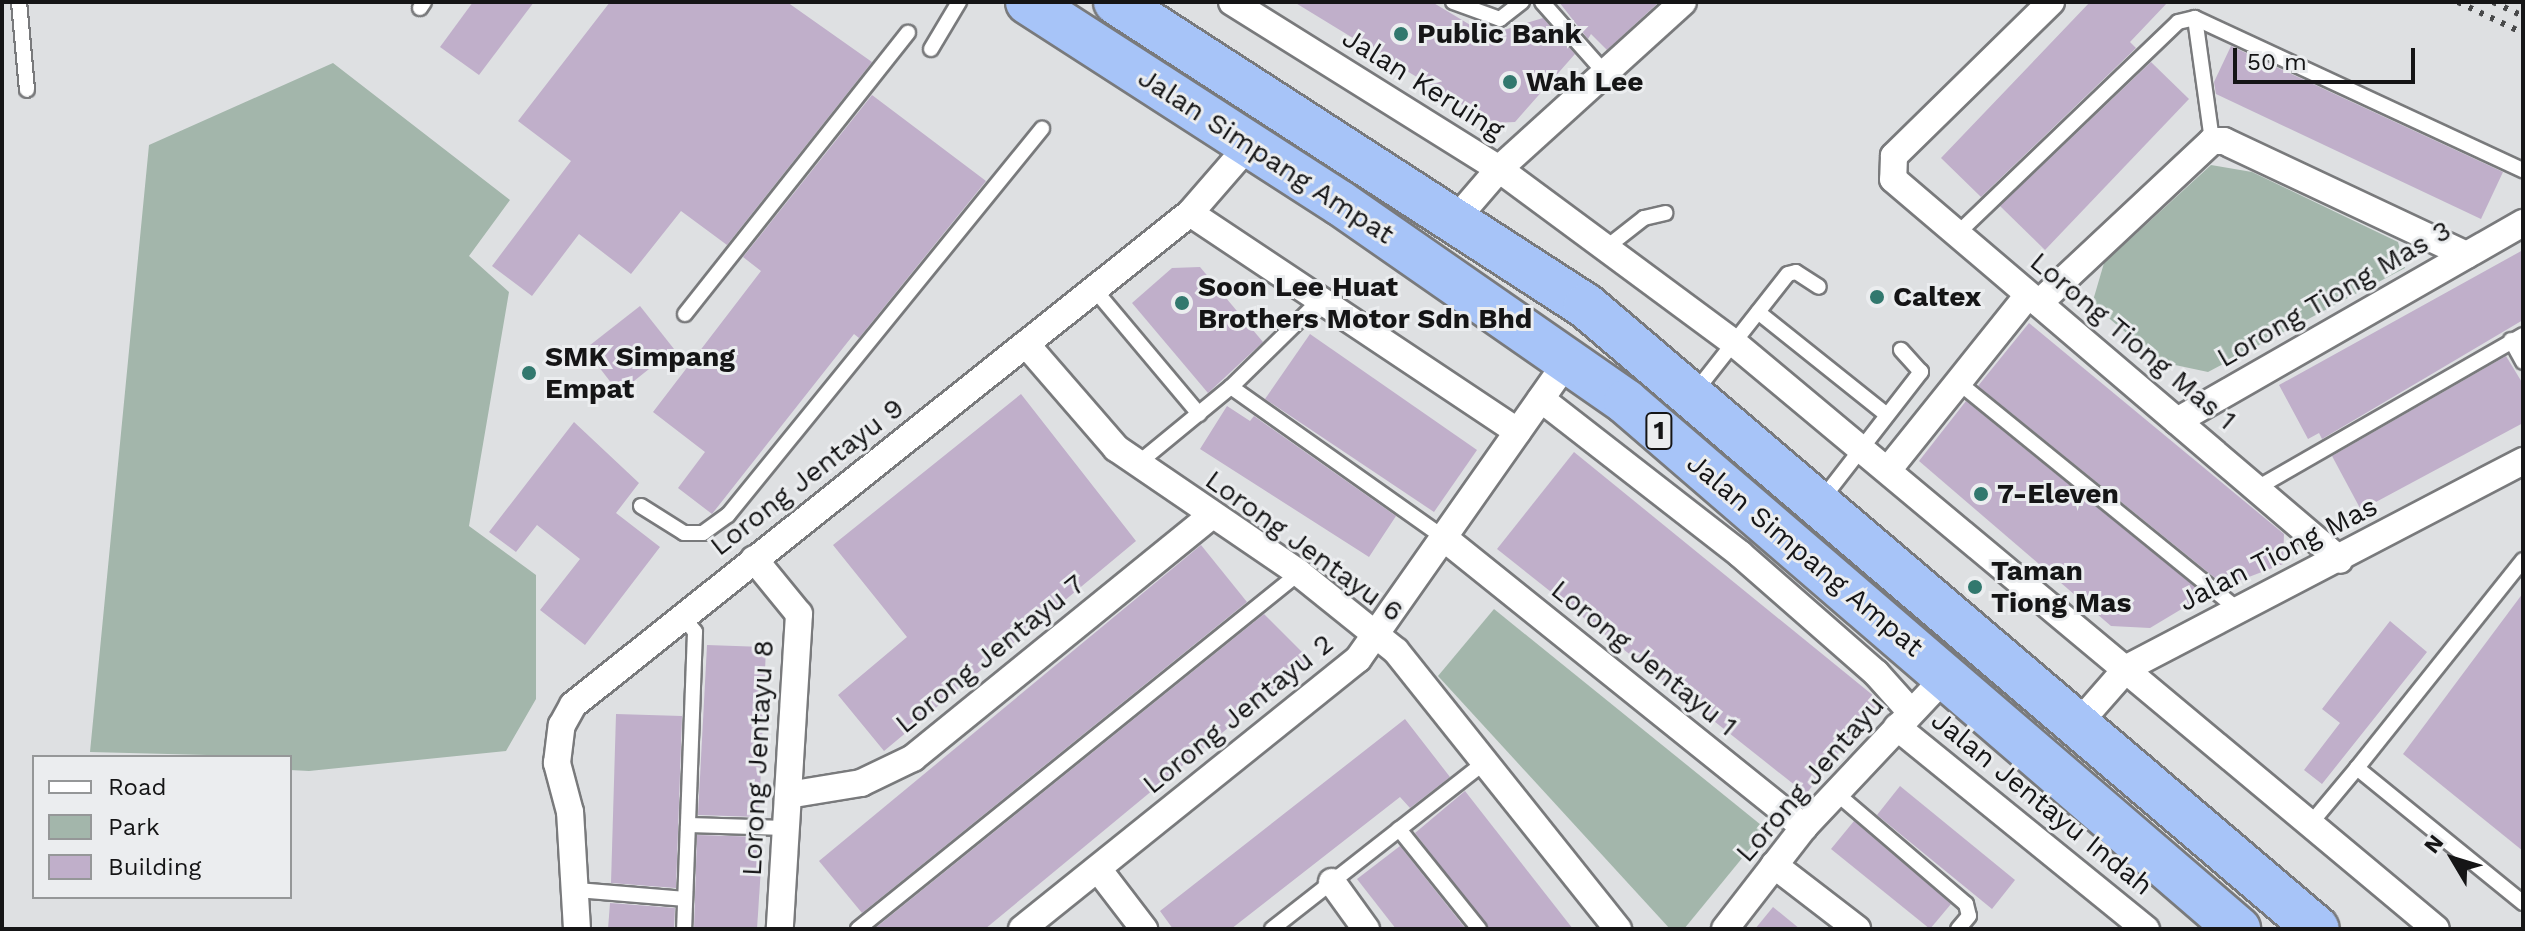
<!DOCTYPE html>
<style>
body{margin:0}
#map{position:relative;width:2525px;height:931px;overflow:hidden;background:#dee0e2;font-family:"Work Sans",sans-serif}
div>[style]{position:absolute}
.green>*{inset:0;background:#a3b6ab}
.building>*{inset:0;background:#c0afca}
.roads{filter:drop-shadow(2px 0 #797a7c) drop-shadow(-2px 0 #797a7c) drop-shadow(0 2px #797a7c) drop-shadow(0 -2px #797a7c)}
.service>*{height:14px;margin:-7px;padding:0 7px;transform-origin:7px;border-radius:7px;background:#fff}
.minor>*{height:26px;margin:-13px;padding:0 13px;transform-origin:13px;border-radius:13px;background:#fff}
.trunk>*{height:44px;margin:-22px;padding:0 22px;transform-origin:22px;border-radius:22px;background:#a7c4f8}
.rail>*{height:6px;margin-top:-3px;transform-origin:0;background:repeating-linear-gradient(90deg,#48494a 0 4px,transparent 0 12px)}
.dots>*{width:22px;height:22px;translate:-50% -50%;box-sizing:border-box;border:4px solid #ebedef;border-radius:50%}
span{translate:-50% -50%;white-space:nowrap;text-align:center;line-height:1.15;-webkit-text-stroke:6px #ebedef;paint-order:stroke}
.shield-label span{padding:2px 6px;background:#ebedef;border:2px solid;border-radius:6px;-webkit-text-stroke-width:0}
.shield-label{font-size:26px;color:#151516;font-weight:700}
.poi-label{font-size:28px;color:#151516;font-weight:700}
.left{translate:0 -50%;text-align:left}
.street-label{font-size:28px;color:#151516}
.frame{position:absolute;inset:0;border:4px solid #151516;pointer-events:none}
.legend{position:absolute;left:32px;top:755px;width:260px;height:144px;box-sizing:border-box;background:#ebedef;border:2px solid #959798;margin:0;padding:10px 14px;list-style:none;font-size:24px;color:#151516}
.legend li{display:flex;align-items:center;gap:16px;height:40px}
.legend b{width:40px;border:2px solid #959798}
.north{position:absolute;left:2413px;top:819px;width:80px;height:80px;-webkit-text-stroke:6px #ebedef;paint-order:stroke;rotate:308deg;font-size:22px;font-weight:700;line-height:32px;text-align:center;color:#151516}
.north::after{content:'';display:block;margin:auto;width:28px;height:36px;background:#151516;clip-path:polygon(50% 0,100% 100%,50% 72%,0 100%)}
.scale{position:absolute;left:2233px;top:48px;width:182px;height:36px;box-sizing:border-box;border:4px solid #151516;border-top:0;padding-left:10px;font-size:24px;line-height:28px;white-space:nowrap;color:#151516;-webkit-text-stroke:6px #ebedef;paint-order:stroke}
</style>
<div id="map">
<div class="green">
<div style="clip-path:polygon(333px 63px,510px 200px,469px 256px,509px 292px,469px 526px,536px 575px,536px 699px,506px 751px,309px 771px,290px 770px,290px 757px,90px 752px,149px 145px)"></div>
<div style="clip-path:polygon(2211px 165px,2252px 172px,2398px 242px,2405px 268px,2208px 372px,2161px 362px,2092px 304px,2104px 263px)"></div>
<div style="clip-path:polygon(1494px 609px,1766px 829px,1684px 929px,1670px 929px,1438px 676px)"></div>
</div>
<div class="building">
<div style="clip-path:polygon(473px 2px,534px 2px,479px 75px,440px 47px)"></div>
<div style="clip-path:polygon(610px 2px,787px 2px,872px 62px,727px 245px,681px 211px,631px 274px,579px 234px,532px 296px,492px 266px,571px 161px,518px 121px)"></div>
<div style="clip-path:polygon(1294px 2px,1432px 2px,1487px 35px,1543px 18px,1575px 54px,1515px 122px,1492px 123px)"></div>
<div style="clip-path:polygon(1559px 2px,1659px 2px,1607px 50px,1591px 34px,1588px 39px)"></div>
<div style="clip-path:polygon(2090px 2px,2168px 2px,2130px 42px,2136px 48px,1981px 197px,1941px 158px)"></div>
<div style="clip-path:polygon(2231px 46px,2503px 172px,2481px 219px,2216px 94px,2214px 82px)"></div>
<div style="clip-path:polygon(2151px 62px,2189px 99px,2045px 250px,2000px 206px)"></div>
<div style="clip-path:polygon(872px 95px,986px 181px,859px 338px,854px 334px,712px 514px,678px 488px,705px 452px,653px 412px,761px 271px,743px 257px)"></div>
<div style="clip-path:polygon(2523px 250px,2523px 320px,2322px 439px,2319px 433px,2308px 439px,2279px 385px)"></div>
<div style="clip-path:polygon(1200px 267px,1263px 342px,1208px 393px,1132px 303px,1172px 268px)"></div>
<div style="clip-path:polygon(640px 306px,674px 349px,619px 393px,585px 349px)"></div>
<div style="clip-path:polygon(2029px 323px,2284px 534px,2283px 564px,2225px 586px,1978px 386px)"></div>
<div style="clip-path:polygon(1310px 334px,1477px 450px,1434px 512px,1265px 399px)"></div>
<div style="clip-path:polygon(2506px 356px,2523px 384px,2523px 423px,2361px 510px,2332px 456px)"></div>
<div style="clip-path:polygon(1021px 394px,1136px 541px,884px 751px,838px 695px,907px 637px,833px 545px)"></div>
<div style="clip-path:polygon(1966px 401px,2205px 595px,2150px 628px,2111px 626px,1919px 461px)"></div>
<div style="clip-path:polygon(1227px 406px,1250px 421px,1254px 416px,1396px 516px,1369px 557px,1200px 449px)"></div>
<div style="clip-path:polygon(574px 422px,639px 483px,616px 513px,660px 547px,585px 645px,540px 610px,580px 559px,537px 525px,516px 552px,489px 532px)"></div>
<div style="clip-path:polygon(1574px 452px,1880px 701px,1806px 794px,1497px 549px)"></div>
<div style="clip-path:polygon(1201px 545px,1247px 602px,862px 913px,819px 861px)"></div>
<div style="clip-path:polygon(2523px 593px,2523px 851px,2403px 754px)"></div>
<div style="clip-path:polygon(1264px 614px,1310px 660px,985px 929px,874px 929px)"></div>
<div style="clip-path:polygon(2390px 621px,2427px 652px,2322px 784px,2304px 770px,2340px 723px,2322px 709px)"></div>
<div style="clip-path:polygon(707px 645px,766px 647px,759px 817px,698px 815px)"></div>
<div style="clip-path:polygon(616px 714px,682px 716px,676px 888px,611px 883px)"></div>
<div style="clip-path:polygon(1405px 719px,1450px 777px,1410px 808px,1400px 797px,1231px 929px,1173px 929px,1160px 911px)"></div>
<div style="clip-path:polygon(1900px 786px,2015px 880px,1992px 909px,1877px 815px)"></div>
<div style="clip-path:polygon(1465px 791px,1573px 929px,1489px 929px,1415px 833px)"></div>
<div style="clip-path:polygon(1854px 821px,1951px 904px,1930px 929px,1831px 849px)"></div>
<div style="clip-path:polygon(697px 835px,763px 837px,757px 929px,694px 929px)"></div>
<div style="clip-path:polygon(1400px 846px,1466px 929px,1396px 929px,1357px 879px)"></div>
<div style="clip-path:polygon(610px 903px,675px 908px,674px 929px,608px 929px)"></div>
<div style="clip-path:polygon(1773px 907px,1800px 929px,1755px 929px)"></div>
</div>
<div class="roads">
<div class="service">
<div style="left:19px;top:2px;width:88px;rotate:84.8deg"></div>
<div style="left:1453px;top:2px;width:50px;rotate:19.9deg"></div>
<div style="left:1500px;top:19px;width:28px;rotate:-38deg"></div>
<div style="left:1542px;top:2px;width:95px;rotate:48.4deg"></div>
<div style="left:420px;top:8px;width:7px;rotate:-56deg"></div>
<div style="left:2195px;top:18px;width:124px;rotate:82.1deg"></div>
<div style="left:931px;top:49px;width:55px;rotate:-59.2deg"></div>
<div style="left:1957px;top:234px;width:306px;rotate:-43.8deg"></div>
<div style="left:2178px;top:22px;width:17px;rotate:-13deg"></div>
<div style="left:2195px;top:18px;width:362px;rotate:24.9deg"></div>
<div style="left:1607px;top:247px;width:47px;rotate:-38.1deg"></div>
<div style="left:1644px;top:218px;width:22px;rotate:-13deg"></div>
<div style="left:1095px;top:290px;width:162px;rotate:50deg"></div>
<div style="left:1758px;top:312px;width:165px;rotate:38.6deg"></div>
<div style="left:685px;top:314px;width:359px;rotate:-51.6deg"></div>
<div style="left:2511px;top:340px;width:25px;rotate:61deg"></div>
<div style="left:1958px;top:382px;width:362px;rotate:39.1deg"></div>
<div style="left:1231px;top:387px;width:261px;rotate:35.3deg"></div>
<div style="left:1695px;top:392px;width:150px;rotate:-51.8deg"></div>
<div style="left:1788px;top:274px;width:8px;rotate:-14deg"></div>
<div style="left:1796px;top:272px;width:27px;rotate:33deg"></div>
<div style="left:1136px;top:465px;width:123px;rotate:-39.4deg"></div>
<div style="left:1231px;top:387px;width:126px;rotate:-44.4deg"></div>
<div style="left:2257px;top:488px;width:307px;rotate:-29.9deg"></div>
<div style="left:1820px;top:502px;width:165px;rotate:-52.2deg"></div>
<div style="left:1921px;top:372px;width:30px;rotate:-132deg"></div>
<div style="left:641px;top:506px;width:51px;rotate:32.1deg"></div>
<div style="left:684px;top:533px;width:19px"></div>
<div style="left:703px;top:533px;width:31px;rotate:-36deg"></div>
<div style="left:728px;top:515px;width:498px;rotate:-50.9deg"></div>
<div style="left:683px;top:617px;width:19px;rotate:51deg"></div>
<div style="left:695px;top:632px;width:297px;rotate:92.1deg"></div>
<div style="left:2357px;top:768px;width:266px;rotate:-51.4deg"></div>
<div style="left:1836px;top:793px;width:171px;rotate:40.5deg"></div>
<div style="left:1966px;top:904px;width:12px;rotate:76deg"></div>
<div style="left:1969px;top:916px;width:17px;rotate:130deg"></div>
<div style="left:2311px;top:823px;width:72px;rotate:-50.1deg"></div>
<div style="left:2357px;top:768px;width:214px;rotate:39.1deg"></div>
<div style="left:688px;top:825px;width:98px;rotate:1.8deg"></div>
<div style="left:1399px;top:829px;width:128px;rotate:51.3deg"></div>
<div style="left:578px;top:890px;width:107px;rotate:4.8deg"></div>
<div style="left:858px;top:929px;width:567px;rotate:-38.91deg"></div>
<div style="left:1272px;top:929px;width:271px;rotate:-38.1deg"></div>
</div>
<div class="minor">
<div style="left:1232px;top:2px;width:315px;rotate:32deg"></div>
<div style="left:1499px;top:169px;width:292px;rotate:36.5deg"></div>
<div style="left:1734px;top:343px;width:914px;rotate:39.85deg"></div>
<div style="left:2051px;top:2px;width:220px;rotate:135.6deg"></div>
<div style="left:1894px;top:156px;width:23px;rotate:92deg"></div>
<div style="left:1893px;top:179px;width:587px;rotate:40.44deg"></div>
<div style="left:1190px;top:213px;width:394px;rotate:33.7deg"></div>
<div style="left:1456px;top:219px;width:66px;rotate:-49.3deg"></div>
<div style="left:1499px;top:169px;width:248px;rotate:-42.2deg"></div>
<div style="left:2039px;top:303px;width:237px;rotate:-43.1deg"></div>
<div style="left:2212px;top:141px;width:12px"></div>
<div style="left:2224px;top:141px;width:268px;rotate:25.2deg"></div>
<div style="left:1026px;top:344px;width:138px;rotate:49.1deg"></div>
<div style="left:1116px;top:448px;width:222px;rotate:34.3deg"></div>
<div style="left:1299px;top:573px;width:124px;rotate:38.8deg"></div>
<div style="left:1396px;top:651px;width:356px;rotate:51.4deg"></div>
<div style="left:1541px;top:399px;width:252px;rotate:37.9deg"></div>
<div style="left:1740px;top:554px;width:181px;rotate:41.2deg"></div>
<div style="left:1876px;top:673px;width:52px;rotate:48.1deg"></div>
<div style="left:2177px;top:421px;width:399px;rotate:-29.8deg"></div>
<div style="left:1888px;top:470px;width:224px;rotate:-51.3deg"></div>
<div style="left:1444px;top:538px;width:462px;rotate:38.8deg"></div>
<div style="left:754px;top:559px;width:71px;rotate:50.7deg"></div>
<div style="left:799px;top:614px;width:316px;rotate:93.5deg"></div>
<div style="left:2078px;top:724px;width:74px;rotate:-48.8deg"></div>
<div style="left:2127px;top:668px;width:447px;rotate:-27.6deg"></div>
<div style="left:1897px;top:727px;width:321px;rotate:39.1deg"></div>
<div style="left:788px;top:795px;width:74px;rotate:-9.3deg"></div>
<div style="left:861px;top:783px;width:58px;rotate:-25.7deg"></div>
<div style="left:913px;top:758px;width:382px;rotate:-39.1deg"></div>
<div style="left:1774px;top:865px;width:105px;rotate:37.6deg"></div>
<div style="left:1098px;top:869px;width:76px;rotate:52.5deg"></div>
<div style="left:1332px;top:882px;width:58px;rotate:54.1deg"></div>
<div style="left:577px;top:929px;width:117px;rotate:-93.4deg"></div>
<div style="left:570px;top:812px;width:51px;rotate:-104.9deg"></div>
<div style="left:557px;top:763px;width:38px;rotate:-83deg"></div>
<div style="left:562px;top:725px;width:23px;rotate:-61deg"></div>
<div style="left:573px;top:705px;width:789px;rotate:-38.57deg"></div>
<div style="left:1190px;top:213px;width:91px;rotate:-49deg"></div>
<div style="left:1022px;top:929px;width:431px;rotate:-38.8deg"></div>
<div style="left:1358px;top:659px;width:367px;rotate:-54.9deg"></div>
<div style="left:1725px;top:929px;width:129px;rotate:-52.2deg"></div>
<div style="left:1804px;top:827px;width:209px;rotate:-46.7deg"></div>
</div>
<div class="trunk">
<div style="left:1028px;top:2px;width:371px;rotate:32.8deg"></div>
<div style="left:1340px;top:203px;width:348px;rotate:34.8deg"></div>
<div style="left:1626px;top:402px;width:808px;rotate:40.73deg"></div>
<div style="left:1116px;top:2px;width:560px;rotate:32.9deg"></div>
<div style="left:1586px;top:306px;width:960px;rotate:40.44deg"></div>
</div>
</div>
<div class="rail">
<div style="left:2458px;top:2px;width:72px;rotate:25.5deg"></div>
<div style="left:2493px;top:2px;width:33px;rotate:25deg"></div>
</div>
<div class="dots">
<div style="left:1401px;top:34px;background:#32786e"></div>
<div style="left:1510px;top:82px;background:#32786e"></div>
<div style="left:1877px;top:297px;background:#32786e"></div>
<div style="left:1182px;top:303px;background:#32786e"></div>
<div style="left:529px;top:373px;background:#32786e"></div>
<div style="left:1981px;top:494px;background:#32786e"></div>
<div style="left:1975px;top:587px;background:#32786e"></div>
</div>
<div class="shield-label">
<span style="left:1659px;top:431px">1</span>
</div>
<div class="poi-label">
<span class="left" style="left:1417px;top:34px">Public Bank</span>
<span class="left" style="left:1526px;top:82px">Wah Lee</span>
<span class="left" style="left:1198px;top:303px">Soon Lee Huat<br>Brothers Motor Sdn Bhd</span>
<span class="left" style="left:1893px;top:297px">Caltex</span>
<span class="left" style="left:545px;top:373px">SMK Simpang<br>Empat</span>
<span class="left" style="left:1997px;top:494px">7-Eleven</span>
<span class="left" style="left:1991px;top:587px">Taman<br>Tiong Mas</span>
</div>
<div class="street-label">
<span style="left:1423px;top:84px;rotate:32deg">Jalan Keruing</span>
<span style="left:1266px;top:156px;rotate:33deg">Jalan Simpang Ampat</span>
<span style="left:2334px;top:294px;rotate:-30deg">Lorong Tiong Mas 3</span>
<span style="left:2133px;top:341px;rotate:40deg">Lorong Tiong Mas 1</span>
<span style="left:807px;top:477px;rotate:-38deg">Lorong Jentayu 9</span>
<span style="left:1304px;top:546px;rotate:36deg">Lorong Jentayu 6</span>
<span style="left:2278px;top:554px;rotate:-27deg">Jalan Tiong Mas</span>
<span style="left:1805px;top:555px;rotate:40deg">Jalan Simpang Ampat</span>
<span style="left:990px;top:654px;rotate:-39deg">Lorong Jentayu 7</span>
<span style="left:1644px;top:658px;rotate:39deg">Lorong Jentayu 1</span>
<span style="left:1238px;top:714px;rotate:-39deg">Lorong Jentayu 2</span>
<span style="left:758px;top:758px;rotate:-87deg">Lorong Jentayu 8</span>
<span style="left:1810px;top:779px;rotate:-49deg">Lorong Jentayu</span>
<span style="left:2042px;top:803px;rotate:39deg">Jalan Jentayu Indah</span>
</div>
<div class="frame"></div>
<ul class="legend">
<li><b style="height:10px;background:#fff"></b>Road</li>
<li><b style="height:22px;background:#a3b6ab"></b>Park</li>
<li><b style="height:22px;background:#c0afca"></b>Building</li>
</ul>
<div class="north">N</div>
<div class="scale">50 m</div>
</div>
